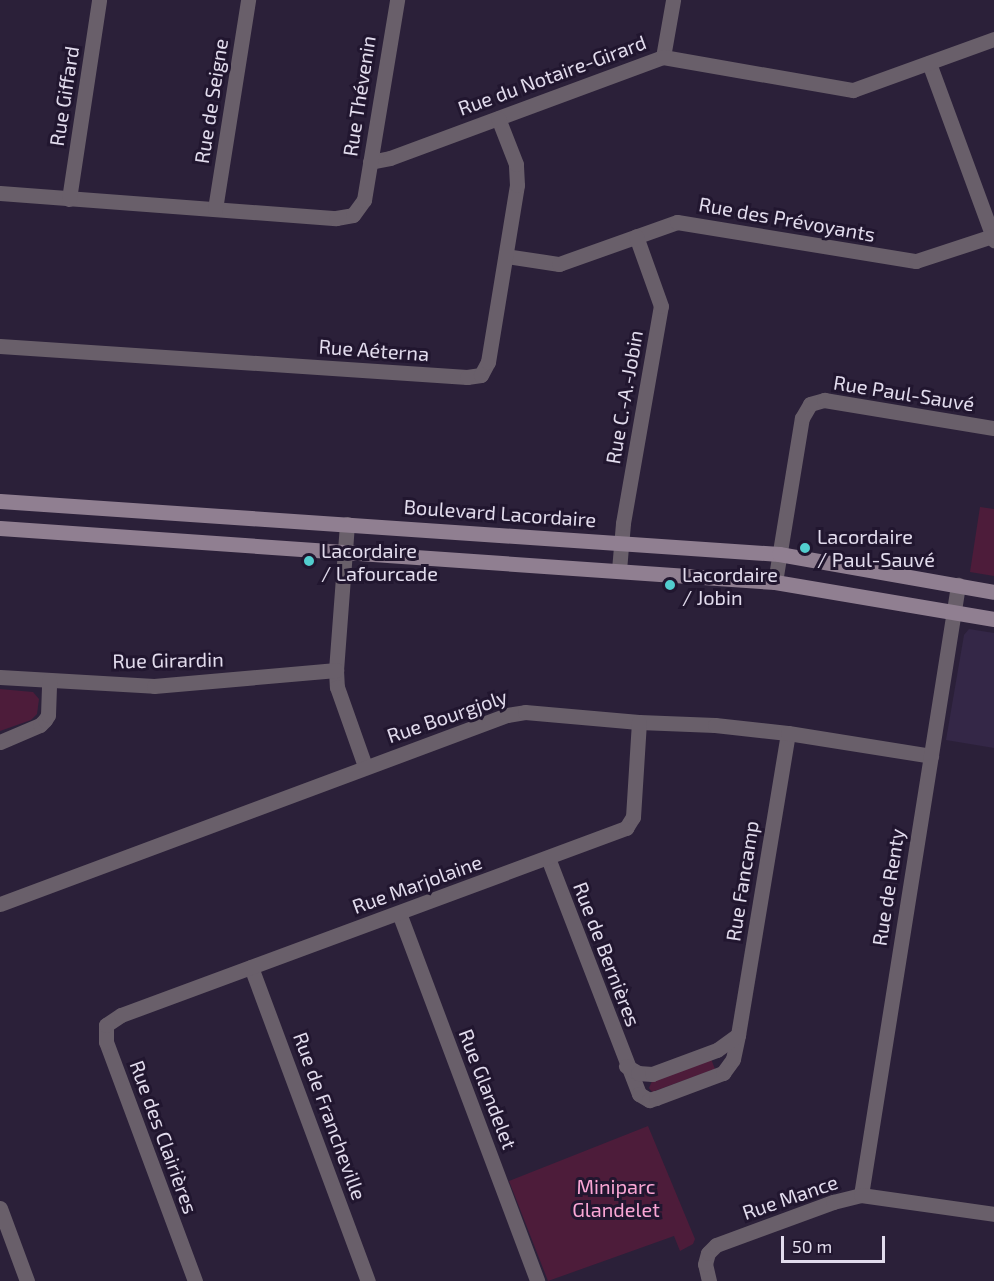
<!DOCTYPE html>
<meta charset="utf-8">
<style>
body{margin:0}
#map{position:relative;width:994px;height:1281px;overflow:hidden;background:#2b2039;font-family:"Exo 2",sans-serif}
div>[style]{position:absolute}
.built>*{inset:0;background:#342747}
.green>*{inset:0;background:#4d1c3a}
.minor>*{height:15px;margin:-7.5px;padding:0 7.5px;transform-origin:7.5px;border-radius:7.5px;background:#695f6a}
.secondary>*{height:15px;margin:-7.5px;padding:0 7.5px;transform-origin:7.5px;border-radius:7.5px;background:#907f91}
.dots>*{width:16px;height:16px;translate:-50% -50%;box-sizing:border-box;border:3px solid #21162f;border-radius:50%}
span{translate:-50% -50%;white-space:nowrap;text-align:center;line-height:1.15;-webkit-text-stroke:6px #21162f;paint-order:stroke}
.street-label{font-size:20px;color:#e2dced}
.poi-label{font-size:20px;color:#e2dced}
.left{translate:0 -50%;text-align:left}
.park-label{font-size:20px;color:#faa6d5}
.scale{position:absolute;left:781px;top:1236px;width:104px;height:27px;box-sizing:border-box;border:3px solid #e2dced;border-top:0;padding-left:8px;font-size:18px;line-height:21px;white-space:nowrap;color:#e2dced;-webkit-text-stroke:4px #21162f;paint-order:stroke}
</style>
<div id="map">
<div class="built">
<div style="clip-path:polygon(969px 629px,994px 633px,994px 748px,946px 740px,964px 635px)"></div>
</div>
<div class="green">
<div style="clip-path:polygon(980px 507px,994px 509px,994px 576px,970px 572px)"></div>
<div style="clip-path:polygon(0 689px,33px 692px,39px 699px,37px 714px,31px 720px,0 731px)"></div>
<div style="clip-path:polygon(711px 1059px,715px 1069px,652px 1092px,649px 1088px,652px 1081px)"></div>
<div style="clip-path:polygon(648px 1126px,695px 1239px,693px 1244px,680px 1251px,674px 1236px,548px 1281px,509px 1181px)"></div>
</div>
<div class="minor">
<div style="left:663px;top:57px;width:58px;rotate:-80deg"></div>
<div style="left:929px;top:63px;width:189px;rotate:69.8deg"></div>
<div style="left:370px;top:162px;width:20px;rotate:-11deg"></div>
<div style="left:390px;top:158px;width:291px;rotate:-20.3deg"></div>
<div style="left:663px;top:57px;width:193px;rotate:9.9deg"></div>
<div style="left:853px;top:90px;width:150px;rotate:-19.9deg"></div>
<div style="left:0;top:193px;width:337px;rotate:4.3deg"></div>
<div style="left:336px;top:218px;width:17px;rotate:-10deg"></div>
<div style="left:353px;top:215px;width:19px;rotate:-54deg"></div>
<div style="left:364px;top:200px;width:203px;rotate:-80.6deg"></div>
<div style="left:69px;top:199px;width:201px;rotate:-81.4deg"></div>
<div style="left:215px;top:209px;width:212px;rotate:-81deg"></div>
<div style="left:506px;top:256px;width:54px;rotate:8.6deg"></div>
<div style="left:559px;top:264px;width:125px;rotate:-19.6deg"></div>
<div style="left:677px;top:222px;width:242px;rotate:9.3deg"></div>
<div style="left:916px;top:261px;width:80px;rotate:-18.2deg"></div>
<div style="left:0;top:346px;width:468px;rotate:3.8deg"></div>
<div style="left:467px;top:377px;width:14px;rotate:-8deg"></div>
<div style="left:481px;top:375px;width:15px;rotate:-62deg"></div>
<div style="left:488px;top:362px;width:179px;rotate:-80.7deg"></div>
<div style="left:517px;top:185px;width:21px;rotate:-93deg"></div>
<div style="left:516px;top:164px;width:49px;rotate:-111.4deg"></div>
<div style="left:347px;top:524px;width:146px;rotate:94.3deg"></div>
<div style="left:336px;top:670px;width:17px;rotate:87deg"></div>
<div style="left:337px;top:687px;width:84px;rotate:70.5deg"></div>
<div style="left:619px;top:570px;width:47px;rotate:-85.1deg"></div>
<div style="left:623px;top:523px;width:220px;rotate:-80.1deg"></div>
<div style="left:661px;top:306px;width:74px;rotate:-109.7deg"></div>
<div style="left:775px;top:582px;width:166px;rotate:-80.7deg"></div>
<div style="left:802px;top:418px;width:16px;rotate:-60deg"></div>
<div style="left:810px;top:404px;width:15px;rotate:-16deg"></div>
<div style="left:824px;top:400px;width:172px;rotate:9.4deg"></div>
<div style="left:0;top:677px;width:154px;rotate:3.3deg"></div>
<div style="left:154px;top:686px;width:183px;rotate:-5deg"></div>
<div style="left:0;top:742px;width:43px;rotate:-23deg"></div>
<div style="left:40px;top:725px;width:7px;rotate:-45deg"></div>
<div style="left:45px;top:720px;width:6px;rotate:-59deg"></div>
<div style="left:48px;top:715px;width:35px;rotate:-88deg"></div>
<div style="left:548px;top:858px;width:253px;rotate:68.9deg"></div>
<div style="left:639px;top:1094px;width:12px;rotate:31deg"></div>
<div style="left:649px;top:1100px;width:7px;rotate:-16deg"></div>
<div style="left:656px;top:1098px;width:72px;rotate:-20.5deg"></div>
<div style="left:723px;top:1073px;width:17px;rotate:-54deg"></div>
<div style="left:733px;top:1059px;width:25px;rotate:-78deg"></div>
<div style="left:738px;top:1035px;width:306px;rotate:-80.6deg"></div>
<div style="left:0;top:904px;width:541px;rotate:-20.44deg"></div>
<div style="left:507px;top:715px;width:18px;rotate:-9deg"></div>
<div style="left:525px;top:712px;width:114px;rotate:5deg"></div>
<div style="left:639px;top:722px;width:76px;rotate:2.3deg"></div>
<div style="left:715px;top:725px;width:73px;rotate:6.3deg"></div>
<div style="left:788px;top:733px;width:145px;rotate:9.1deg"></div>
<div style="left:399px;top:913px;width:393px;rotate:69.4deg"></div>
<div style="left:251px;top:967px;width:335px;rotate:69.6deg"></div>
<div style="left:626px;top:1066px;width:14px;rotate:30deg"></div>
<div style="left:638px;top:1073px;width:14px;rotate:4deg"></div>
<div style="left:652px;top:1074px;width:69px;rotate:-20.3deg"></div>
<div style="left:717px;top:1050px;width:26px;rotate:-36deg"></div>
<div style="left:861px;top:1195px;width:618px;rotate:-80.96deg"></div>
<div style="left:0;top:1208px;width:78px;rotate:69.7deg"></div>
<div style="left:195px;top:1281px;width:255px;rotate:-110.4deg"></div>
<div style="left:106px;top:1042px;width:17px;rotate:-90deg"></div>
<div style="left:106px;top:1025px;width:18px;rotate:-34deg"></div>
<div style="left:121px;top:1015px;width:539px;rotate:-20.32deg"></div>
<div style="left:626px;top:828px;width:13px;rotate:-58deg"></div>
<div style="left:633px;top:817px;width:95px;rotate:-86.4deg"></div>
<div style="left:709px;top:1281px;width:17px;rotate:-103deg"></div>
<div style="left:705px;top:1264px;width:11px;rotate:-75deg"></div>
<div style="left:708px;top:1253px;width:11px;rotate:-45deg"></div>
<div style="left:716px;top:1245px;width:125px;rotate:-20.2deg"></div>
<div style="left:833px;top:1202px;width:29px;rotate:-14deg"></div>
<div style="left:861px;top:1195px;width:134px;rotate:8.1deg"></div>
</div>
<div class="secondary">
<div style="left:0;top:501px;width:781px;rotate:3.89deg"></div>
<div style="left:779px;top:554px;width:218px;rotate:10deg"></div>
<div style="left:0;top:528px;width:777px;rotate:3.99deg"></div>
<div style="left:775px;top:582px;width:222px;rotate:9.6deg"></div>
</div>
<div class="dots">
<div style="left:805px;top:548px;background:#52cdce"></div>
<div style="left:309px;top:561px;background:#52cdce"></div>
<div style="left:670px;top:585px;background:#52cdce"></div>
</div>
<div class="street-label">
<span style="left:552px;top:75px;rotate:-20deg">Rue du Notaire-Girard</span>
<span style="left:64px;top:96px;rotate:-81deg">Rue Giffard</span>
<span style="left:359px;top:96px;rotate:-81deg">Rue Thévenin</span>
<span style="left:211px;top:101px;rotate:-81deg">Rue de Seigne</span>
<span style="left:787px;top:219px;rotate:10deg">Rue des Prévoyants</span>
<span style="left:374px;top:350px;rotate:4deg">Rue Aéterna</span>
<span style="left:904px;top:393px;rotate:9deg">Rue Paul-Sauvé</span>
<span style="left:624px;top:397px;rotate:-80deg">Rue C.-A.-Jobin</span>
<span style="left:500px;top:513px;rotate:4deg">Boulevard Lacordaire</span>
<span style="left:168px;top:660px;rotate:-1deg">Rue Girardin</span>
<span style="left:447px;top:716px;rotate:-19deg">Rue Bourgjoly</span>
<span style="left:742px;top:881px;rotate:-81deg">Rue Fancamp</span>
<span style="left:417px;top:884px;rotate:-20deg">Rue Marjolaine</span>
<span style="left:888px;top:887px;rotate:-81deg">Rue de Renty</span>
<span style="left:607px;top:954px;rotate:69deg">Rue de Bernières</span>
<span style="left:488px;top:1089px;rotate:69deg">Rue Glandelet</span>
<span style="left:330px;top:1116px;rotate:70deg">Rue de Francheville</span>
<span style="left:164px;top:1137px;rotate:70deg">Rue des Clairières</span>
<span style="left:790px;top:1197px;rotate:-19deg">Rue Mance</span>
</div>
<div class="poi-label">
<span class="left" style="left:817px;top:548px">Lacordaire<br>/ Paul-Sauvé</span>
<span class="left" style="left:321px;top:562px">Lacordaire<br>/ Lafourcade</span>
<span class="left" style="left:682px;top:586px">Lacordaire<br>/ Jobin</span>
</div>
<div class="park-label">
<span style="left:616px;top:1198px">Miniparc<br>Glandelet</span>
</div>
<div class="scale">50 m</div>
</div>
